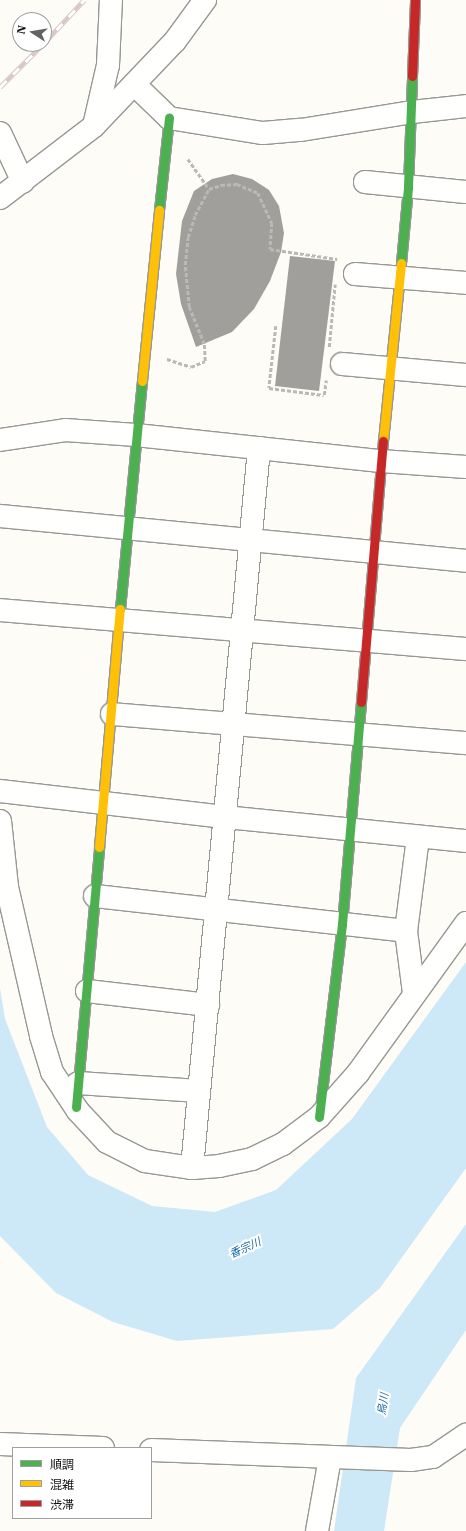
<!DOCTYPE html>
<meta charset="utf-8">
<style>
body{margin:0}
#map{position:relative;width:466px;height:1531px;overflow:hidden;background:#fdfcf7;font-family:"IBM Plex Serif","Noto Sans JP",serif}
div>[style]{position:absolute}
.water>*{inset:0;background:#cde8f7}
.building>*{inset:0;background:#a19f9c}
.path>*{height:2.5px;margin-top:-1.25px;transform-origin:0;background:repeating-linear-gradient(90deg,#b9b9b8 0 4px,transparent 0 6px)}
.roads{filter:drop-shadow(1px 0 #979795) drop-shadow(-1px 0 #979795) drop-shadow(0 1px #979795) drop-shadow(0 -1px #979795)}
.street>*{height:22px;margin:-11px;padding:0 11px;transform-origin:11px;border-radius:11px;background:#fffffe}
.fast>*{height:9px;margin:-4.5px;padding:0 4.5px;transform-origin:4.5px;border-radius:4.5px;background:#4caf50}
.slow>*{height:9px;margin:-4.5px;padding:0 4.5px;transform-origin:4.5px;border-radius:4.5px;background:#ffc107}
.jam>*{height:9px;margin:-4.5px;padding:0 4.5px;transform-origin:4.5px;border-radius:4.5px;background:#c62828}
.rail>*{height:4.5px;margin-top:-2.25px;transform-origin:0;background:repeating-linear-gradient(90deg,#fff 0 9px,#d9c6c7 0 18px);box-sizing:border-box;border-block:1px solid #d9c6c7}
span{translate:-50% -50%;white-space:nowrap;text-align:center;line-height:1.15;-webkit-text-stroke:4px #fff;paint-order:stroke}
.water-label{font-size:11px;color:#1768a6;font-style:italic}
.legend{position:absolute;left:12px;top:1447px;width:140px;height:72px;box-sizing:border-box;background:#fff;border:1px solid #a0a0a0;margin:0;padding:5px 7px;list-style:none;font-size:12px;color:#111}
.legend li{display:flex;align-items:center;gap:8px;height:20px}
.legend b{width:20px;border:1px solid #a0a0a0}
.north{position:absolute;left:12px;top:12px;width:40px;height:40px;box-sizing:border-box;background:#fff;border:1px solid #a0a0a0;border-radius:50%;rotate:282deg;font-size:11px;font-weight:700;line-height:16px;text-align:center;color:#111}
.north::after{content:'';display:block;margin:auto;width:14px;height:18px;background:#646362;clip-path:polygon(50% 0,100% 100%,50% 72%,0 100%)}
</style>
<div id="map">
<div class="water">
<div style="clip-path:polygon(466px 962px,466px 1168px,380px 1288px,333px 1329px,177px 1341px,113px 1322px,56px 1293px,0 1236px,0 988px,5px 1019px,47px 1127px,88px 1175px,152px 1206px,215px 1212px,276px 1190px,352px 1119px)"></div>
<div style="clip-path:polygon(466px 1224px,466px 1330px,400px 1428px,384px 1531px,334px 1531px,356px 1378px)"></div>
</div>
<div class="building">
<div style="clip-path:polygon(233px 174px,252px 179px,269px 190px,279px 206px,284px 233px,281px 252px,270px 281px,254px 309px,232px 332px,196px 347px,181px 304px,176px 274px,182px 221px,194px 191px,212px 179px)"></div>
<div style="clip-path:polygon(290px 256px,335px 261px,319px 391px,275px 386px)"></div>
</div>
<div class="path">
<div style="left:188px;top:159px;width:37px;rotate:55deg"></div>
<div style="left:276px;top:326px;width:62px;rotate:96.4deg"></div>
<div style="left:269px;top:388px;width:55px;rotate:7.3deg"></div>
<div style="left:324px;top:395px;width:15px;rotate:-82deg"></div>
<div style="left:329px;top:347px;width:63px;rotate:-84.6deg"></div>
<div style="left:167px;top:359px;width:25px;rotate:18deg"></div>
<div style="left:191px;top:367px;width:15px;rotate:-23deg"></div>
<div style="left:205px;top:361px;width:17px;rotate:-93deg"></div>
<div style="left:204px;top:344px;width:40px;rotate:-112deg"></div>
<div style="left:189px;top:307px;width:42px;rotate:-95.4deg"></div>
<div style="left:185px;top:265px;width:28px;rotate:-84deg"></div>
<div style="left:188px;top:237px;width:23px;rotate:-72deg"></div>
<div style="left:195px;top:215px;width:30px;rotate:-62deg"></div>
<div style="left:209px;top:189px;width:13px;rotate:-18deg"></div>
<div style="left:221px;top:185px;width:16px;rotate:-4deg"></div>
<div style="left:237px;top:184px;width:23px;rotate:23deg"></div>
<div style="left:258px;top:193px;width:33px;rotate:65deg"></div>
<div style="left:272px;top:223px;width:26px;rotate:94deg"></div>
<div style="left:270px;top:249px;width:68px;rotate:8.5deg"></div>
</div>
<div class="roads">
<div class="street">
<div style="left:135px;top:85px;width:47px;rotate:44.1deg"></div>
<div style="left:169px;top:118px;width:95px;rotate:9.1deg"></div>
<div style="left:263px;top:133px;width:38px;rotate:-5deg"></div>
<div style="left:301px;top:130px;width:112px;rotate:-9.2deg"></div>
<div style="left:412px;top:112px;width:54px;rotate:-6.3deg"></div>
<div style="left:94px;top:126px;width:63px;rotate:-77.1deg"></div>
<div style="left:108px;top:65px;width:65px;rotate:-87.4deg"></div>
<div style="left:0;top:133px;width:54px;rotate:64.9deg"></div>
<div style="left:365px;top:182px;width:101px;rotate:5.7deg"></div>
<div style="left:0;top:198px;width:118px;rotate:-37.5deg"></div>
<div style="left:94px;top:126px;width:117px;rotate:-46.4deg"></div>
<div style="left:175px;top:41px;width:51px;rotate:-53.8deg"></div>
<div style="left:355px;top:274px;width:111px;rotate:4.6deg"></div>
<div style="left:342px;top:364px;width:124px;rotate:5.1deg"></div>
<div style="left:0;top:440px;width:66px;rotate:-8.7deg"></div>
<div style="left:65px;top:430px;width:71px;rotate:4deg"></div>
<div style="left:136px;top:435px;width:246px;rotate:6.1deg"></div>
<div style="left:381px;top:461px;width:85px;rotate:4deg"></div>
<div style="left:0;top:516px;width:468px;rotate:5.5deg"></div>
<div style="left:0;top:610px;width:468px;rotate:4.8deg"></div>
<div style="left:112px;top:714px;width:355px;rotate:4.7deg"></div>
<div style="left:0;top:791px;width:226px;rotate:6.6deg"></div>
<div style="left:225px;top:817px;width:242px;rotate:5.7deg"></div>
<div style="left:0;top:821px;width:66px;rotate:83.9deg"></div>
<div style="left:7px;top:887px;width:153px;rotate:77.1deg"></div>
<div style="left:41px;top:1036px;width:38px;rotate:73deg"></div>
<div style="left:52px;top:1072px;width:47px;rotate:56.3deg"></div>
<div style="left:78px;top:1111px;width:42px;rotate:46.9deg"></div>
<div style="left:107px;top:1142px;width:42px;rotate:26.6deg"></div>
<div style="left:145px;top:1161px;width:48px;rotate:8.5deg"></div>
<div style="left:192px;top:1168px;width:27px;rotate:-4deg"></div>
<div style="left:219px;top:1166px;width:34px;rotate:-12deg"></div>
<div style="left:252px;top:1159px;width:34px;rotate:-26deg"></div>
<div style="left:283px;top:1144px;width:45px;rotate:-36.9deg"></div>
<div style="left:319px;top:1117px;width:59px;rotate:-48.4deg"></div>
<div style="left:358px;top:1073px;width:185px;rotate:-54.2deg"></div>
<div style="left:95px;top:896px;width:313px;rotate:6.4deg"></div>
<div style="left:87px;top:991px;width:122px;rotate:6.6deg"></div>
<div style="left:414px;top:993px;width:63px;rotate:-97.4deg"></div>
<div style="left:406px;top:931px;width:95px;rotate:-82.7deg"></div>
<div style="left:78px;top:1083px;width:121px;rotate:3.8deg"></div>
<div style="left:192px;top:1168px;width:723px;rotate:-84.68deg"></div>
<div style="left:0;top:1444px;width:103px;rotate:2.2deg"></div>
<div style="left:151px;top:1450px;width:260px;rotate:2.2deg"></div>
<div style="left:411px;top:1460px;width:22px;rotate:-8deg"></div>
<div style="left:433px;top:1457px;width:40px;rotate:-34deg"></div>
<div style="left:317px;top:1531px;width:74px;rotate:-79.9deg"></div>
</div>
<div class="fast">
<div style="left:159px;top:210px;width:93px;rotate:-83.8deg"></div>
<div style="left:401px;top:263px;width:76px;rotate:-84.7deg"></div>
<div style="left:408px;top:187px;width:111px;rotate:-87.9deg"></div>
<div style="left:120px;top:609px;width:229px;rotate:-84.5deg"></div>
<div style="left:76px;top:1107px;width:261px;rotate:-84.9deg"></div>
<div style="left:319px;top:1117px;width:194px;rotate:-83.2deg"></div>
<div style="left:342px;top:924px;width:223px;rotate:-85.1deg"></div>
</div>
<div class="slow">
<div style="left:142px;top:381px;width:172px;rotate:-84.3deg"></div>
<div style="left:383px;top:441px;width:179px;rotate:-84.2deg"></div>
<div style="left:99px;top:847px;width:239px;rotate:-85deg"></div>
</div>
<div class="jam">
<div style="left:412px;top:76px;width:76px;rotate:-87.7deg"></div>
<div style="left:361px;top:702px;width:262px;rotate:-85.2deg"></div>
</div>
</div>
<div class="rail">
<div style="left:44px;top:43px;width:59px;rotate:-47.1deg"></div>
<div style="left:0;top:87px;width:61px;rotate:-45deg"></div>
</div>
<div class="water-label">
<span style="left:245px;top:1248px;rotate:-24deg">香宗川</span>
<span style="left:383px;top:1404px;rotate:-82deg">烏川</span>
</div>
<ul class="legend">
<li><b style="height:5px;background:#4caf50"></b>順調</li>
<li><b style="height:5px;background:#ffc107"></b>混雑</li>
<li><b style="height:5px;background:#c62828"></b>渋滞</li>
</ul>
<div class="north">N</div>
</div>
